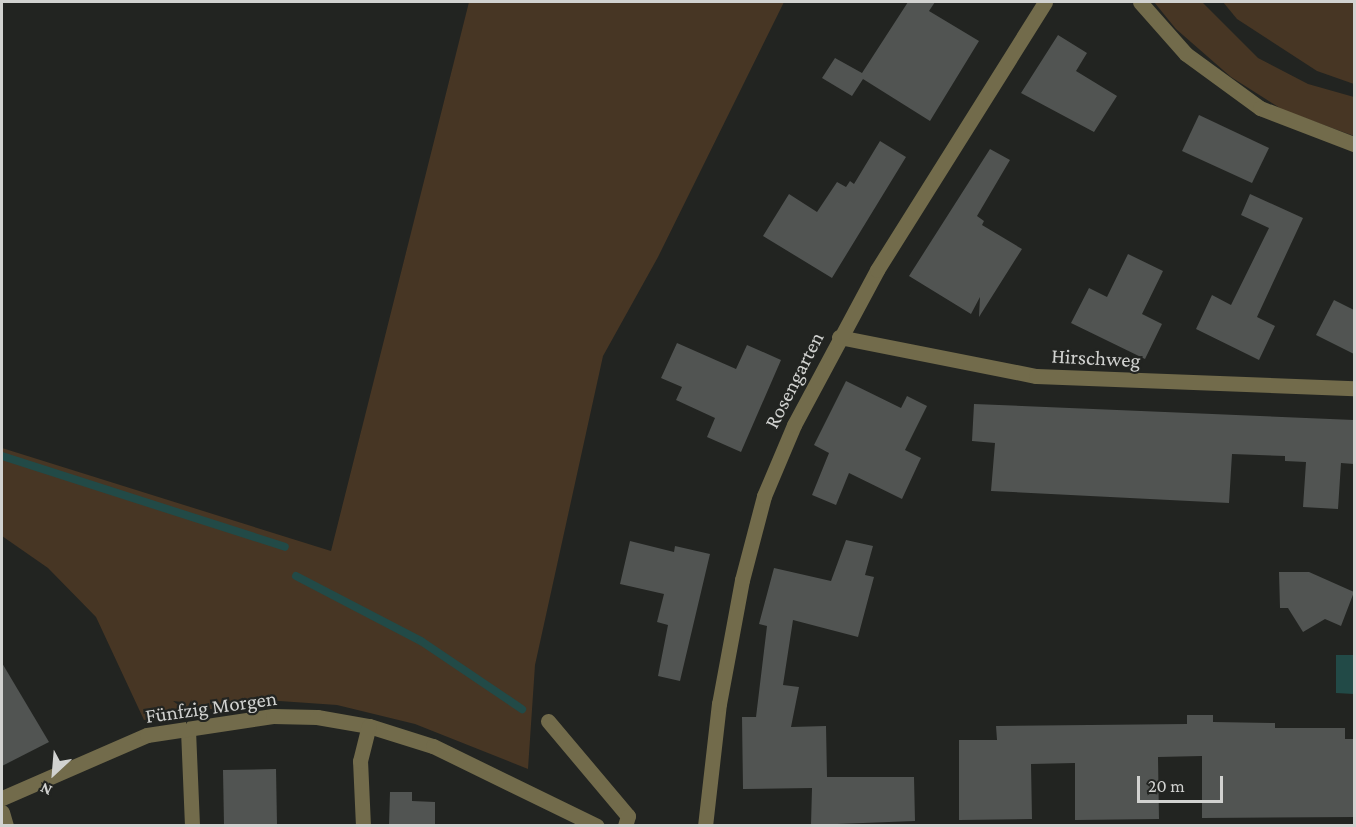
<!DOCTYPE html>
<meta charset="utf-8">
<style>
body{margin:0}
#map{position:relative;width:1356px;height:827px;overflow:hidden;background:#222421;font-family:"Crimson Pro",serif}
div>[style]{position:absolute}
.green>*{inset:0;background:#473624}
.water>*{inset:0;background:#224a47}
.stream>*{height:8px;margin:-4px;padding:0 4px;transform-origin:4px;border-radius:4px;background:#224a47}
.building>*{inset:0;background:#515452}
.minor>*{height:15px;margin:-7.5px;padding:0 7.5px;transform-origin:7.5px;border-radius:7.5px;background:#726b4b}
span{translate:-50% -50%;white-space:nowrap;text-align:center;line-height:1.15;-webkit-text-stroke:4.5px #222421;paint-order:stroke}
.street-label{font-size:21px;color:#d1d2d0}
.frame{position:absolute;inset:0;border:3px solid #d1d2d0;pointer-events:none}
.north{position:absolute;left:24px;top:743px;width:60px;height:60px;-webkit-text-stroke:4px #222421;paint-order:stroke;rotate:206deg;font-size:16px;font-weight:700;line-height:24px;text-align:center;color:#d1d2d0}
.north::after{content:'';display:block;margin:auto;width:21px;height:27px;background:#d1d2d0;clip-path:polygon(50% 0,100% 100%,50% 72%,0 100%)}
.scale{position:absolute;left:1137px;top:776px;width:86px;height:27px;box-sizing:border-box;border:3px solid #d1d2d0;border-top:0;padding-left:8px;font-size:18px;line-height:21px;white-space:nowrap;color:#d1d2d0;-webkit-text-stroke:4px #222421;paint-order:stroke}
</style>
<div id="map">
<div class="green">
<div style="clip-path:polygon(469px 2px,784px 2px,658px 257px,603px 356px,535px 665px,528px 769px,415px 724px,337px 705px,265px 700px,144px 720px,96px 617px,48px 568px,2px 536px,2px 448px,331px 551px)"></div>
<div style="clip-path:polygon(1154px 2px,1202px 2px,1258px 58px,1308px 84px,1354px 97px,1354px 136px,1283px 110px,1231px 77px,1176px 29px)"></div>
<div style="clip-path:polygon(1223px 2px,1354px 2px,1354px 84px,1317px 71px,1237px 19px)"></div>
</div>
<div class="water">
<div style="clip-path:polygon(1336px 655px,1354px 655px,1354px 694px,1336px 693px)"></div>
</div>
<div class="stream">
<div style="left:2px;top:456px;width:297px;rotate:17.8deg"></div>
<div style="left:296px;top:576px;width:141px;rotate:27.5deg"></div>
<div style="left:421px;top:641px;width:122px;rotate:34deg"></div>
</div>
<div class="building">
<div style="clip-path:polygon(908px 2px,935px 2px,929px 11px,979px 41px,930px 121px,863px 79px,852px 96px,822px 78px,835px 58px,862px 73px)"></div>
<div style="clip-path:polygon(1058px 35px,1087px 53px,1076px 71px,1117px 96px,1094px 132px,1021px 93px)"></div>
<div style="clip-path:polygon(1199px 115px,1269px 148px,1252px 183px,1182px 151px)"></div>
<div style="clip-path:polygon(880px 141px,906px 157px,832px 278px,763px 236px,789px 194px,817px 212px,837px 182px,846px 187px,850px 181px,854px 184px)"></div>
<div style="clip-path:polygon(990px 149px,1010px 160px,977px 216px,984px 221px,982px 225px,1022px 249px,979px 317px,980px 297px,971px 314px,909px 276px)"></div>
<div style="clip-path:polygon(1250px 194px,1303px 218px,1257px 317px,1275px 326px,1259px 360px,1196px 329px,1212px 295px,1231px 305px,1269px 228px,1241px 215px)"></div>
<div style="clip-path:polygon(1128px 254px,1163px 271px,1142px 314px,1162px 324px,1145px 359px,1071px 323px,1089px 288px,1107px 297px)"></div>
<div style="clip-path:polygon(1334px 300px,1354px 310px,1354px 354px,1316px 335px)"></div>
<div style="clip-path:polygon(677px 343px,736px 369px,747px 345px,781px 360px,741px 452px,707px 437px,715px 418px,676px 400px,682px 387px,661px 378px)"></div>
<div style="clip-path:polygon(846px 381px,901px 408px,907px 396px,927px 406px,905px 450px,921px 458px,902px 499px,849px 473px,836px 505px,812px 495px,829px 453px,814px 445px)"></div>
<div style="clip-path:polygon(974px 404px,1354px 420px,1354px 464px,1341px 463px,1338px 509px,1303px 507px,1306px 462px,1285px 461px,1285px 456px,1232px 454px,1229px 503px,991px 491px,995px 443px,972px 441px)"></div>
<div style="clip-path:polygon(846px 540px,873px 546px,865px 575px,874px 577px,858px 637px,793px 620px,783px 685px,799px 687px,791px 727px,826px 726px,827px 777px,914px 777px,915px 821px,811px 825px,812px 788px,743px 789px,742px 717px,756px 717px,767px 626px,759px 624px,774px 568px,831px 581px)"></div>
<div style="clip-path:polygon(630px 541px,674px 552px,675px 546px,710px 554px,680px 681px,658px 676px,668px 625px,657px 622px,664px 594px,620px 584px)"></div>
<div style="clip-path:polygon(1279px 572px,1309px 572px,1354px 592px,1341px 626px,1325px 619px,1303px 632px,1288px 608px,1280px 608px)"></div>
<div style="clip-path:polygon(2px 663px,49px 742px,2px 766px)"></div>
<div style="clip-path:polygon(1187px 715px,1213px 715px,1213px 722px,1275px 723px,1275px 728px,1345px 728px,1345px 739px,1354px 739px,1354px 817px,1202px 818px,1202px 756px,1158px 757px,1159px 819px,1075px 820px,1075px 763px,1031px 764px,1032px 819px,959px 820px,959px 740px,997px 740px,996px 726px,1187px 724px)"></div>
<div style="clip-path:polygon(276px 769px,277px 825px,224px 825px,223px 770px)"></div>
<div style="clip-path:polygon(390px 792px,412px 792px,412px 801px,435px 802px,435px 825px,389px 825px)"></div>
</div>
<div class="minor">
<div style="left:1140px;top:2px;width:69px;rotate:48.5deg"></div>
<div style="left:1186px;top:54px;width:92px;rotate:36.1deg"></div>
<div style="left:1260px;top:108px;width:101px;rotate:21deg"></div>
<div style="left:839px;top:337px;width:201px;rotate:11.2deg"></div>
<div style="left:1036px;top:376px;width:318px;rotate:2.2deg"></div>
<div style="left:548px;top:721px;width:124px;rotate:49.9deg"></div>
<div style="left:628px;top:816px;width:10px;rotate:107deg"></div>
<div style="left:188px;top:730px;width:96px;rotate:87.6deg"></div>
<div style="left:2px;top:798px;width:158px;rotate:-23.5deg"></div>
<div style="left:147px;top:735px;width:127px;rotate:-8.6deg"></div>
<div style="left:273px;top:716px;width:44px;rotate:1.3deg"></div>
<div style="left:317px;top:717px;width:53px;rotate:9.8deg"></div>
<div style="left:369px;top:726px;width:67px;rotate:17.4deg"></div>
<div style="left:433px;top:746px;width:182px;rotate:26deg"></div>
<div style="left:2px;top:812px;width:15px;rotate:74deg"></div>
<div style="left:363px;top:826px;width:65px;rotate:-92.6deg"></div>
<div style="left:360px;top:761px;width:36px;rotate:-76deg"></div>
<div style="left:705px;top:826px;width:123px;rotate:-83.5deg"></div>
<div style="left:719px;top:704px;width:126px;rotate:-79.5deg"></div>
<div style="left:742px;top:580px;width:87px;rotate:-75.3deg"></div>
<div style="left:764px;top:496px;width:77px;rotate:-67.1deg"></div>
<div style="left:794px;top:425px;width:176px;rotate:-61.8deg"></div>
<div style="left:877px;top:270px;width:316px;rotate:-57.9deg"></div>
</div>
<div class="street-label">
<span style="left:1096px;top:358px;rotate:3deg">Hirschweg</span>
<span style="left:794px;top:380px;rotate:-63deg">Rosengarten</span>
<span style="left:211px;top:707px;rotate:-8deg">Fünfzig Morgen</span>
</div>
<div class="frame"></div>
<div class="north">N</div>
<div class="scale">20 m</div>
</div>
